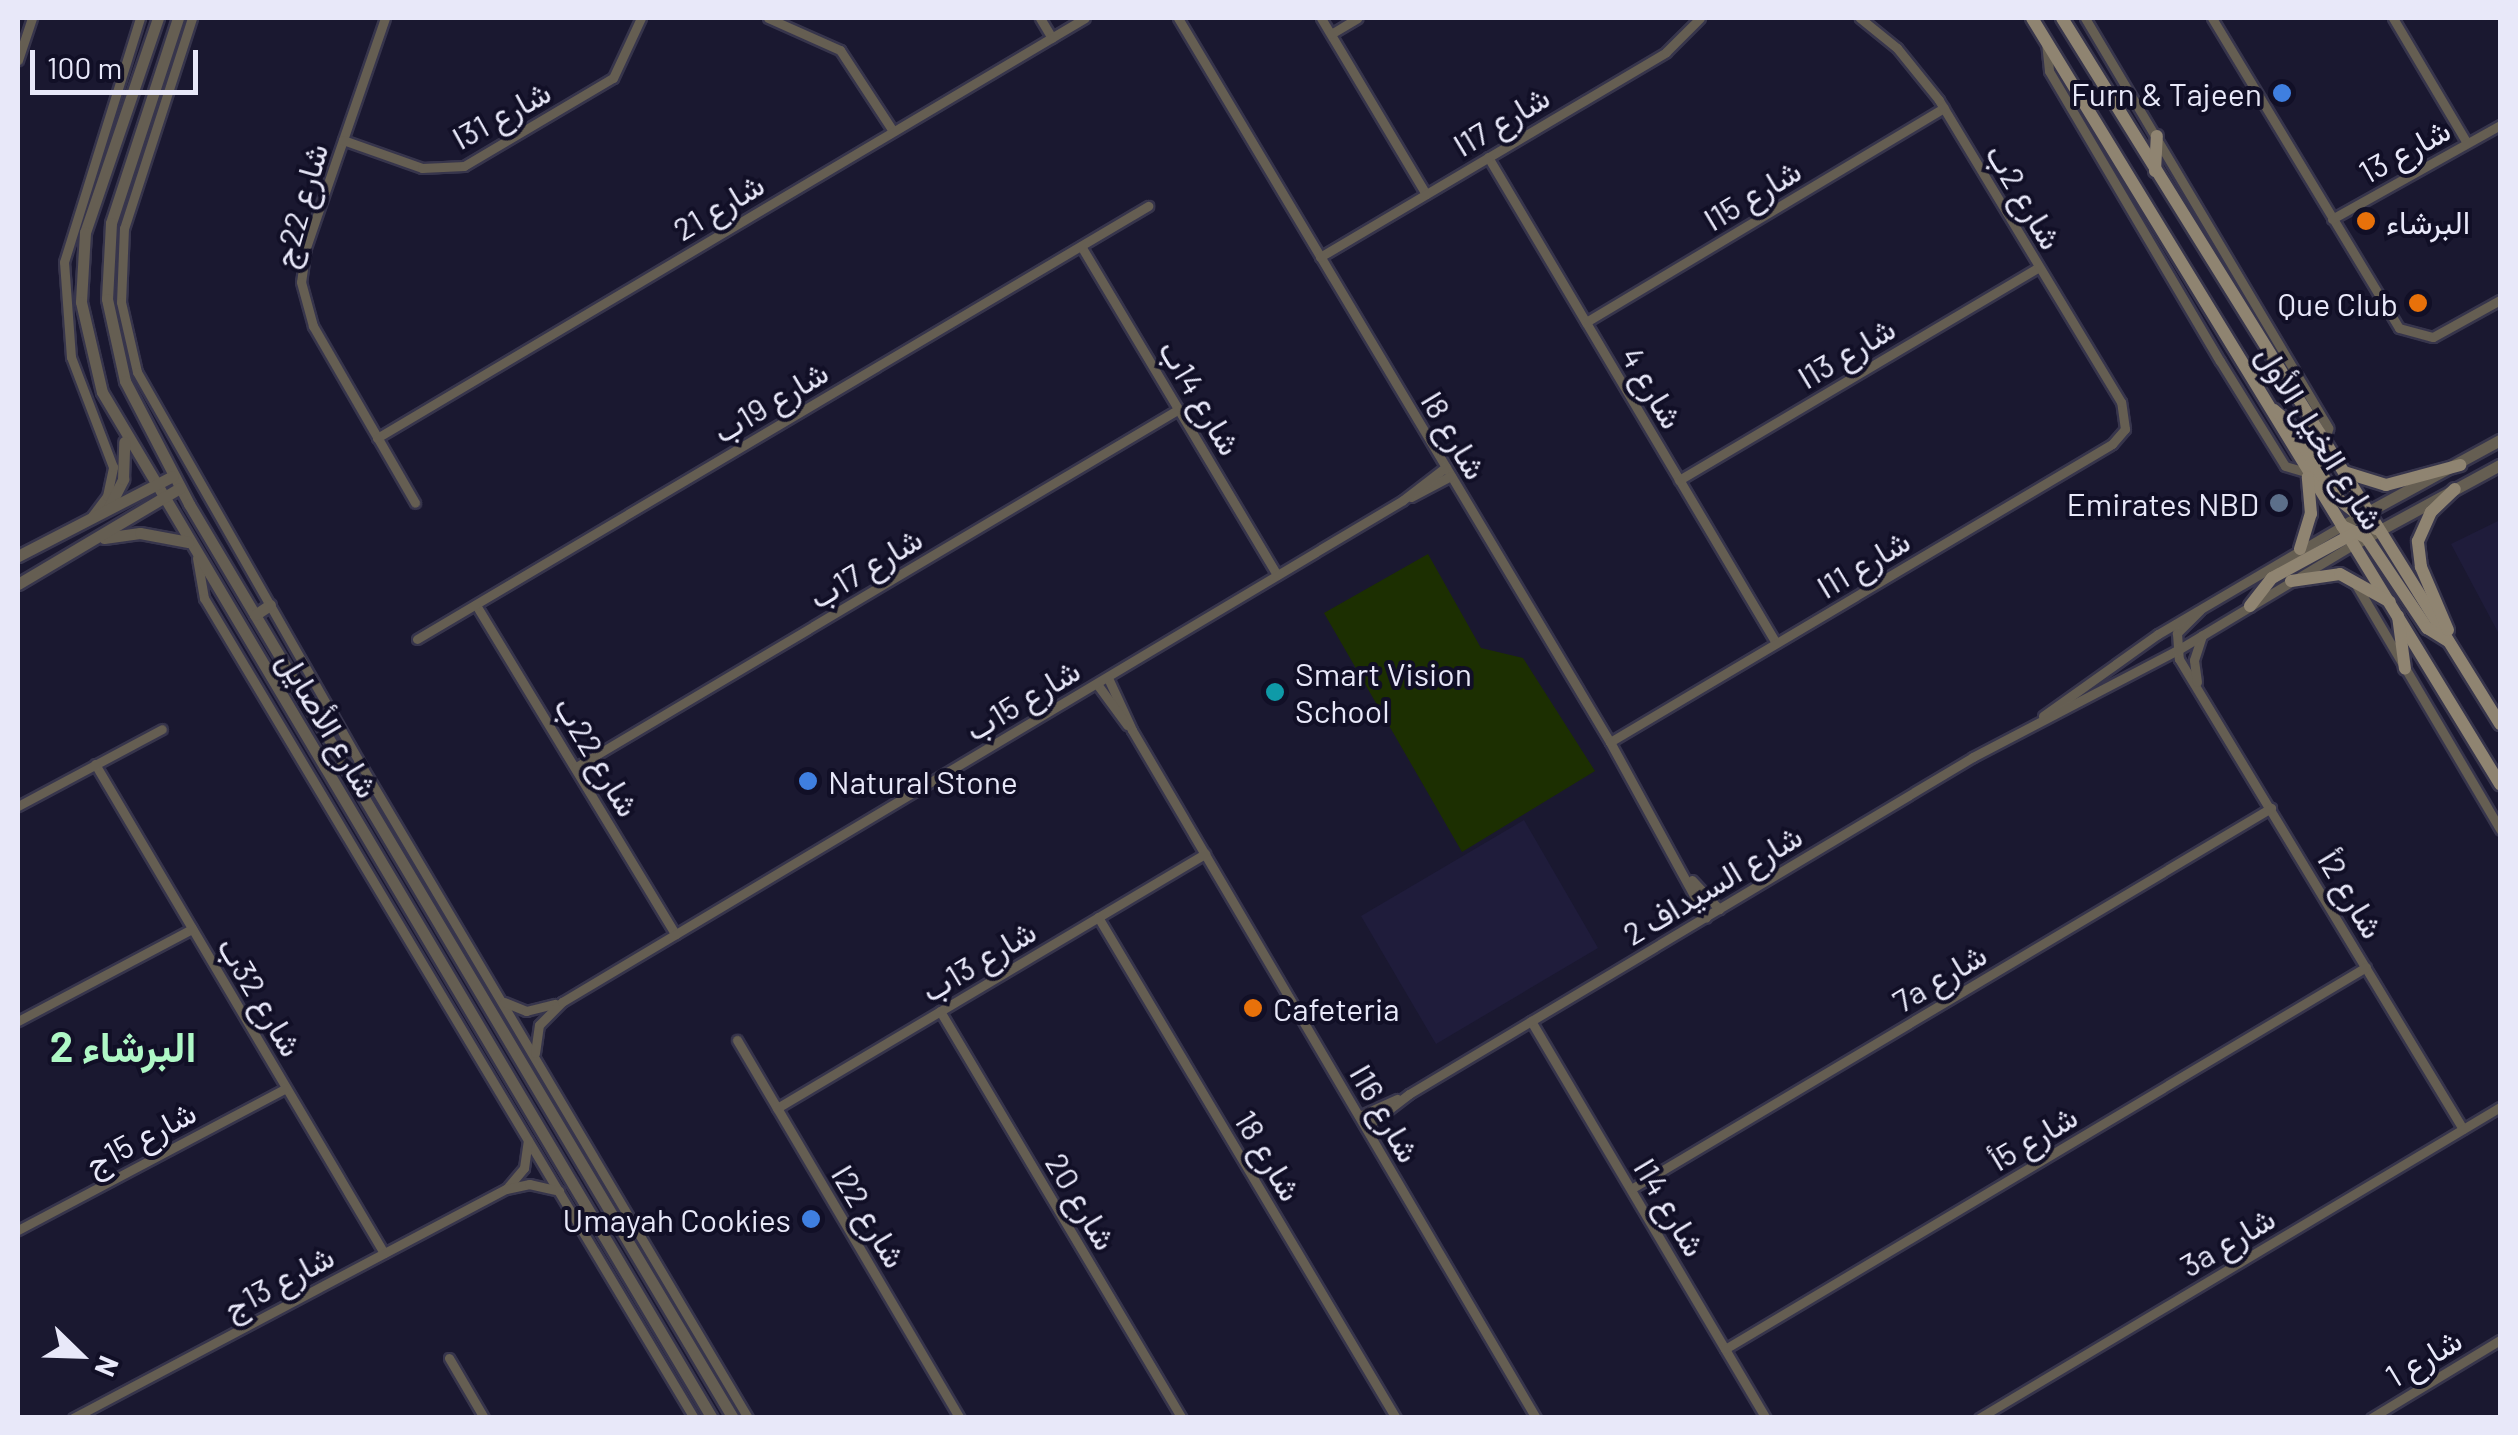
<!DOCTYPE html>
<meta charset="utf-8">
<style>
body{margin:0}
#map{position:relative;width:2518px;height:1435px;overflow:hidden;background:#1a1830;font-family:Barlow,Vazirmatn,sans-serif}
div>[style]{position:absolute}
.built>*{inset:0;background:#1f1c3b}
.green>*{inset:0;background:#1c2f01}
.roads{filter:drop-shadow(2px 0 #37354c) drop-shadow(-2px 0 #37354c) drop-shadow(0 2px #37354c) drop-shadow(0 -2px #37354c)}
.minor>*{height:9px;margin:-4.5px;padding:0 4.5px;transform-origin:4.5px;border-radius:4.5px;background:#655e52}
.tertiary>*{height:11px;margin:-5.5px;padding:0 5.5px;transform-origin:5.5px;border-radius:5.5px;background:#655e52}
.secondary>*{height:12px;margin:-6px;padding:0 6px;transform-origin:6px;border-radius:6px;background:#8f8471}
.dots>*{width:28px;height:28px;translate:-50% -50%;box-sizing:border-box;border:5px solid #110f26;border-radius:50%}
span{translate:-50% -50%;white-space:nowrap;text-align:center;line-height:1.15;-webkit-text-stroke:8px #110f26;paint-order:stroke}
.poi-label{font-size:32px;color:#e8e8f9}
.right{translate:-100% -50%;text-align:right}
.left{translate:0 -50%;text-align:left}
.street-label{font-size:32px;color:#e8e8f9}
.district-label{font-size:42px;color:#aff8c6;font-weight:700}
.frame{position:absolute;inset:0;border:20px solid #e8e8f9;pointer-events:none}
.north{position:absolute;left:30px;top:1305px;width:100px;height:100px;-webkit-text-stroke:8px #110f26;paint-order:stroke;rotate:113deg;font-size:28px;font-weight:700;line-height:40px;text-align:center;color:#e8e8f9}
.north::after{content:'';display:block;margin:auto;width:35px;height:45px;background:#e8e8f9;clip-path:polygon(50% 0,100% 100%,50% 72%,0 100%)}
.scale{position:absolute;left:30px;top:50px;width:168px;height:45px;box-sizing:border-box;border:5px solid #e8e8f9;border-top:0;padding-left:12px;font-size:30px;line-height:35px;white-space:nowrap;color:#e8e8f9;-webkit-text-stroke:8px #110f26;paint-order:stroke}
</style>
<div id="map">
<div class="built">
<div style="clip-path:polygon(2500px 520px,2500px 636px,2451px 544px)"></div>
<div style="clip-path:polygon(1524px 820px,1598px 948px,1436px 1044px,1361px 916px)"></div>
</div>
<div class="green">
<div style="clip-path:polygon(1428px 554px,1481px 648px,1523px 658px,1595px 771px,1462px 852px,1324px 613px)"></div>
</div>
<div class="roads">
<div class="minor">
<div style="left:192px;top:18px;width:221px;rotate:107.9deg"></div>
<div style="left:124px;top:228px;width:74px;rotate:92.3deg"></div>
<div style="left:121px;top:302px;width:72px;rotate:77.1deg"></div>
<div style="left:137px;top:372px;width:447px;rotate:60.3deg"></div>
<div style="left:358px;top:760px;width:765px;rotate:59.34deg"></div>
<div style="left:385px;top:18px;width:242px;rotate:109deg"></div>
<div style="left:306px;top:247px;width:35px;rotate:98deg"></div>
<div style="left:301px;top:282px;width:46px;rotate:74.7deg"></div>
<div style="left:313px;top:326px;width:204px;rotate:60deg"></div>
<div style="left:768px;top:18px;width:79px;rotate:24deg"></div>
<div style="left:840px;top:50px;width:97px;rotate:56.8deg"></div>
<div style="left:1040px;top:18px;width:23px;rotate:59deg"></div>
<div style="left:1178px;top:18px;width:843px;rotate:59.18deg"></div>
<div style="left:1610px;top:742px;width:200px;rotate:61.3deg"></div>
<div style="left:1321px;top:18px;width:205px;rotate:59.2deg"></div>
<div style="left:2085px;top:18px;width:477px;rotate:59.3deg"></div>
<div style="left:2328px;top:428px;width:17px;rotate:100deg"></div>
<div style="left:2212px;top:18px;width:362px;rotate:58.9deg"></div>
<div style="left:2399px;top:328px;width:35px;rotate:15deg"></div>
<div style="left:2433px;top:337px;width:77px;rotate:-28.9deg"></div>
<div style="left:2393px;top:18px;width:145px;rotate:59.4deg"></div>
<div style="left:1331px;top:34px;width:31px;rotate:-31deg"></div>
<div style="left:2046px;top:42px;width:29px;rotate:84deg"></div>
<div style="left:2049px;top:71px;width:337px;rotate:59.5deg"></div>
<div style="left:2220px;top:361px;width:123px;rotate:58.2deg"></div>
<div style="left:2285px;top:466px;width:22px;rotate:16deg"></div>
<div style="left:18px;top:60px;width:44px;rotate:-71.6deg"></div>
<div style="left:343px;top:140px;width:84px;rotate:19.5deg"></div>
<div style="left:422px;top:168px;width:42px;rotate:-2.7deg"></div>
<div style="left:464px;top:166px;width:173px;rotate:-30.6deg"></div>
<div style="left:613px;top:78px;width:66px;rotate:-65deg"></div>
<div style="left:1488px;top:157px;width:565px;rotate:59.35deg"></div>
<div style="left:2332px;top:219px;width:193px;rotate:-29.2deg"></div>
<div style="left:1081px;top:246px;width:383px;rotate:59.2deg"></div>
<div style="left:1320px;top:257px;width:402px;rotate:-30.6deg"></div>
<div style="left:1666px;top:52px;width:48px;rotate:-45deg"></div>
<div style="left:1586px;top:322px;width:417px;rotate:-30.9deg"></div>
<div style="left:377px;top:438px;width:823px;rotate:-30.68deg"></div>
<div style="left:1679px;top:480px;width:418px;rotate:-30.6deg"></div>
<div style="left:1411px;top:497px;width:45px;rotate:-27.7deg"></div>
<div style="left:92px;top:516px;width:25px;rotate:-53deg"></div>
<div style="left:107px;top:496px;width:30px;rotate:-78deg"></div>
<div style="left:113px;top:467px;width:118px;rotate:-110.9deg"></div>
<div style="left:71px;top:357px;width:95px;rotate:-94.2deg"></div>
<div style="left:64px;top:262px;width:256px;rotate:-72.7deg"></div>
<div style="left:197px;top:558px;width:41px;rotate:80.1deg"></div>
<div style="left:204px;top:598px;width:955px;rotate:59.14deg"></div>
<div style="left:2355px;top:583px;width:286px;rotate:59.5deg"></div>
<div style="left:476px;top:605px;width:385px;rotate:58.8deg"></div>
<div style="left:2200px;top:610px;width:33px;rotate:135deg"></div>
<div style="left:2177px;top:633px;width:26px;rotate:86deg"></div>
<div style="left:2179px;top:659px;width:549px;rotate:58.86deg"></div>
<div style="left:417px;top:639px;width:850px;rotate:-30.64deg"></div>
<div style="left:1108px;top:678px;width:57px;rotate:65.2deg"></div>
<div style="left:1132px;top:730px;width:798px;rotate:59.58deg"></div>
<div style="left:2197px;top:682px;width:22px;rotate:-98deg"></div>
<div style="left:2194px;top:660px;width:26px;rotate:-72deg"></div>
<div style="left:1097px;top:684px;width:51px;rotate:53.8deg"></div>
<div style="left:2043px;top:716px;width:141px;rotate:-35.5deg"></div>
<div style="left:2158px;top:634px;width:213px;rotate:-30.4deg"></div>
<div style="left:1610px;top:742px;width:584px;rotate:-30.69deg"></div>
<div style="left:2112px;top:444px;width:20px;rotate:-49deg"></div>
<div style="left:2125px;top:429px;width:27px;rotate:-98deg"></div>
<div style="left:2121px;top:402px;width:353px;rotate:-121.1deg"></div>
<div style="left:1939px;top:100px;width:67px;rotate:-128.9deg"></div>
<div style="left:1897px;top:48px;width:48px;rotate:-141deg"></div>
<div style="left:95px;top:764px;width:568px;rotate:59.42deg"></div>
<div style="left:576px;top:767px;width:701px;rotate:-30.7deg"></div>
<div style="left:18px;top:806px;width:163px;rotate:-28.1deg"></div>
<div style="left:1692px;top:880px;width:40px;rotate:47deg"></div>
<div style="left:1098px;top:917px;width:583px;rotate:59.26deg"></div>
<div style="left:504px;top:1002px;width:24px;rotate:22deg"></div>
<div style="left:526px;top:1011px;width:30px;rotate:-14deg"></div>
<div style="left:940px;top:1011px;width:474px;rotate:59.3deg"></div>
<div style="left:18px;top:1021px;width:197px;rotate:-27.9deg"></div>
<div style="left:1531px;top:1021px;width:461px;rotate:59.4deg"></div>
<div style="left:737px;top:1040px;width:439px;rotate:59.5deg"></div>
<div style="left:535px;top:1053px;width:28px;rotate:-82deg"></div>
<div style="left:539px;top:1025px;width:33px;rotate:-45deg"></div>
<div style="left:562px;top:1002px;width:979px;rotate:-30.83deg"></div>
<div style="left:1403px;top:500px;width:54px;rotate:-37.5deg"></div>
<div style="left:777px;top:1108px;width:498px;rotate:-30.7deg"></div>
<div style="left:1359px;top:1116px;width:42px;rotate:-24.1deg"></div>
<div style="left:1366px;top:1127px;width:54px;rotate:-37.5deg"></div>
<div style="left:1409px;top:1094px;width:657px;rotate:-30.86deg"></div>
<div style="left:1973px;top:757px;width:229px;rotate:-27.6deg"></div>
<div style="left:2176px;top:651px;width:208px;rotate:-31deg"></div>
<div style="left:508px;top:1187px;width:25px;rotate:-50deg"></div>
<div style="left:524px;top:1168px;width:28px;rotate:-82deg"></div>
<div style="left:1631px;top:1189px;width:745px;rotate:-30.77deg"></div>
<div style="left:18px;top:1230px;width:303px;rotate:-27.9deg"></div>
<div style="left:1725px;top:1349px;width:746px;rotate:-30.79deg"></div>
<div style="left:449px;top:1358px;width:69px;rotate:59.7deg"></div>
<div style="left:73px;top:1418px;width:490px;rotate:-27.9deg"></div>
<div style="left:506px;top:1189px;width:24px;rotate:-12deg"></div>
<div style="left:529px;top:1184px;width:31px;rotate:13deg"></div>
<div style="left:1979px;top:1418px;width:607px;rotate:-30.83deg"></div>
<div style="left:2371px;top:1418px;width:151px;rotate:-31.2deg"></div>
</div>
<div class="tertiary">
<div style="left:158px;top:18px;width:226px;rotate:108.8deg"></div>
<div style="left:85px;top:232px;width:70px;rotate:93.3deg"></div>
<div style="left:81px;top:302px;width:92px;rotate:76.9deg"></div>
<div style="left:102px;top:392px;width:1194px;rotate:59.27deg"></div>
<div style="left:178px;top:18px;width:216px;rotate:108.1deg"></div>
<div style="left:111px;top:223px;width:76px;rotate:93deg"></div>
<div style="left:107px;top:299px;width:84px;rotate:77.6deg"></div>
<div style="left:125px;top:381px;width:139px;rotate:62.5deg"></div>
<div style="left:189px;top:504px;width:1064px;rotate:59.24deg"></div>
<div style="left:108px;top:509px;width:34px;rotate:-63deg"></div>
<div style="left:123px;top:479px;width:37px;rotate:-88deg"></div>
<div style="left:2342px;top:526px;width:180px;rotate:-28.6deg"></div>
<div style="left:104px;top:538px;width:36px;rotate:-8deg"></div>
<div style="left:140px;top:533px;width:49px;rotate:10.6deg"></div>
<div style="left:2358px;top:542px;width:162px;rotate:-28.5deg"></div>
<div style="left:18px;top:556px;width:174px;rotate:-27.3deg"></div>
<div style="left:18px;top:584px;width:188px;rotate:-30.7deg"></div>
<div style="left:255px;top:615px;width:18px;rotate:-34deg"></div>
</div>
<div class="secondary">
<div style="left:2032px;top:18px;width:898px;rotate:58.58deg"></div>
<div style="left:2062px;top:18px;width:831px;rotate:58.18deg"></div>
<div style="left:2155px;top:171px;width:35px;rotate:-87deg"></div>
<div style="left:2274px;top:410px;width:18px;rotate:41deg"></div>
<div style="left:2288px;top:422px;width:90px;rotate:57.2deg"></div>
<div style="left:2337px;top:498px;width:50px;rotate:38.5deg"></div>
<div style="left:2344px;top:472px;width:44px;rotate:17.2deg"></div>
<div style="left:2386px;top:485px;width:77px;rotate:-15.1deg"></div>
<div style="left:2342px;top:526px;width:26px;rotate:25deg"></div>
<div style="left:2366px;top:537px;width:110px;rotate:56.2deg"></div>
<div style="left:2427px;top:628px;width:25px;rotate:32deg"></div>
<div style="left:2300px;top:549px;width:37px;rotate:-73deg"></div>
<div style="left:2311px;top:514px;width:37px;rotate:-95deg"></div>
<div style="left:2291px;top:581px;width:49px;rotate:-8.1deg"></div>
<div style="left:2340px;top:574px;width:57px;rotate:29.2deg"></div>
<div style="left:2250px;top:606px;width:36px;rotate:-52deg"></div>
<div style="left:2272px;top:578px;width:96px;rotate:-28.7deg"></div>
<div style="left:2398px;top:616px;width:53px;rotate:82.5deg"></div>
<div style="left:2448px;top:630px;width:69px;rotate:-113.2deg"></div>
<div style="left:2421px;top:567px;width:26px;rotate:-97deg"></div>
<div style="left:2418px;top:541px;width:32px;rotate:-66deg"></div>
<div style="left:2431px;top:512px;width:33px;rotate:-44deg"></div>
</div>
</div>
<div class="dots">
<div style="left:2282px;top:93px;background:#3f7fe0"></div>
<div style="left:2366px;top:221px;background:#e8710a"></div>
<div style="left:2418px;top:303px;background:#e8710a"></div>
<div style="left:2279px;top:503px;background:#5c6f8a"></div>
<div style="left:1275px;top:692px;background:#0f9aa8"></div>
<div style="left:808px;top:781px;background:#3f7fe0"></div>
<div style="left:1253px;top:1008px;background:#e8710a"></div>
<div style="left:811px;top:1219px;background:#3f7fe0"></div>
</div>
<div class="poi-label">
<span class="right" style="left:2262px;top:93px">Furn &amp; Tajeen</span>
<span class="left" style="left:2386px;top:221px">البرشاء</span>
<span class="right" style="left:2398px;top:303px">Que Club</span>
<span class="right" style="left:2259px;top:503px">Emirates NBD</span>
<span class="left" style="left:1295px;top:692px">Smart Vision<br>School</span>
<span class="left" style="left:828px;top:781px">Natural Stone</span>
<span class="left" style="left:1273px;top:1008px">Cafeteria</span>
<span class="right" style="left:791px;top:1219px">Umayah Cookies</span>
</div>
<div class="street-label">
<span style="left:501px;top:114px;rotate:-29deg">شارع 31ا</span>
<span style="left:1501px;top:120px;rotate:-31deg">شارع 17ا</span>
<span style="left:2404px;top:150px;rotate:-29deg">شارع 13</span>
<span style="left:1752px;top:194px;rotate:-31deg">شارع 15ا</span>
<span style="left:2025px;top:196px;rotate:59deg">شارع 2ب</span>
<span style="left:299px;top:205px;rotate:-74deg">شارع 22ج</span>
<span style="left:718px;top:206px;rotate:-31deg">شارع 21</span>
<span style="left:1846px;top:352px;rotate:-31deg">شارع 13ا</span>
<span style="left:1653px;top:387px;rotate:59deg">شارع 4</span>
<span style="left:1201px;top:397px;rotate:59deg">شارع 14ب</span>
<span style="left:770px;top:401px;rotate:-31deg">شارع 19ب</span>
<span style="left:1455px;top:435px;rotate:59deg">شارع 8ا</span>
<span style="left:2321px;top:437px;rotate:58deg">شارع الخيل الأول</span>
<span style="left:1863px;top:563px;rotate:-31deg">شارع 11ا</span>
<span style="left:865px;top:567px;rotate:-31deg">شارع 17ب</span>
<span style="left:1022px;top:699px;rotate:-31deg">شارع 15ب</span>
<span style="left:329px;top:724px;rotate:59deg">شارع الأصايل</span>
<span style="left:598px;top:756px;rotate:59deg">شارع 22ب</span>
<span style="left:1712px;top:884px;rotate:-31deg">شارع السيداف 2</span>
<span style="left:2352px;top:894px;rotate:59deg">شارع 2أ</span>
<span style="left:978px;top:960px;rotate:-31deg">شارع 13ب</span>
<span style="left:1939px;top:977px;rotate:-31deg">7a شارع</span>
<span style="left:261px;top:996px;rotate:59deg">شارع 32ب</span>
<span style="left:1386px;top:1113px;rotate:60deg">شارع 16ا</span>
<span style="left:140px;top:1137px;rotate:-28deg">شارع 15ج</span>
<span style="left:2033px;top:1137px;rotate:-31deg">شارع 5أ</span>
<span style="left:1269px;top:1155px;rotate:59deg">شارع 18</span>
<span style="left:1082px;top:1201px;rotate:59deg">شارع 20</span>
<span style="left:1671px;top:1207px;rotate:59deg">شارع 14ا</span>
<span style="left:870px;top:1216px;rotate:59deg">شارع 22ا</span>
<span style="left:2227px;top:1241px;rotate:-31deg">3a شارع</span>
<span style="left:278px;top:1281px;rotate:-28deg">شارع 13ج</span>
<span style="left:2423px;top:1357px;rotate:-31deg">شارع 1</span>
</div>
<div class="district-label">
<span style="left:123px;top:1045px">البرشاء 2</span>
</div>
<div class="frame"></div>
<div class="north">N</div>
<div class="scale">100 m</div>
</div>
